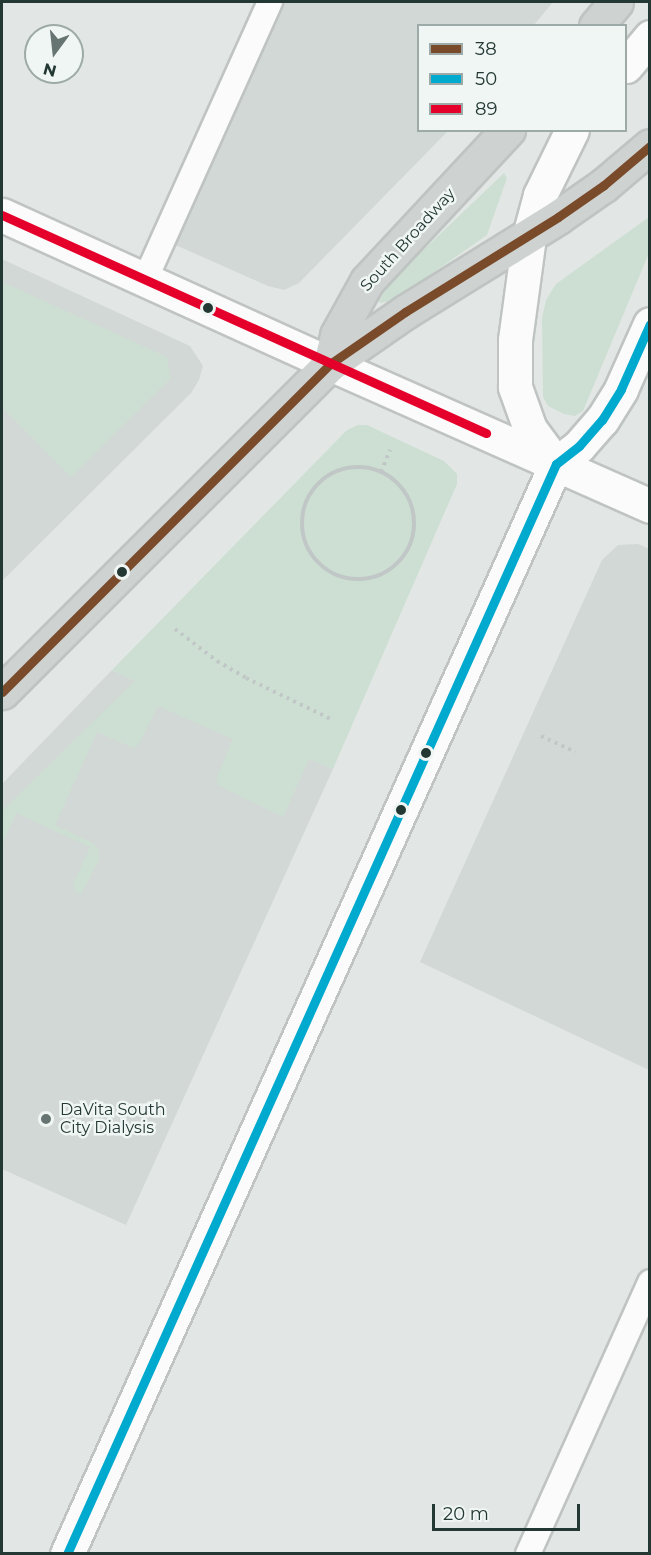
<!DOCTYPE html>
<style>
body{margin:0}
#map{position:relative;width:651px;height:1555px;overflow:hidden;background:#e2e7e5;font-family:Montserrat,sans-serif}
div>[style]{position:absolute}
.built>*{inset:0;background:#d1d8d5}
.green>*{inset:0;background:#cddfd3}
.path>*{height:4px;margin-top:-2px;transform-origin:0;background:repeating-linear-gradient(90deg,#c0c7c6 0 3px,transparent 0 7.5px)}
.path>.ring{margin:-2px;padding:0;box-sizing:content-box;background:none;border:4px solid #c0c7c6;border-radius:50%}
.roads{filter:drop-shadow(2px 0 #bfc4c2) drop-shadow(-2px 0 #bfc4c2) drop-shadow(0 2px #bfc4c2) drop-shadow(0 -2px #bfc4c2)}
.service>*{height:24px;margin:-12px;padding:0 12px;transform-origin:12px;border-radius:12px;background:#fbfbfb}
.minor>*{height:33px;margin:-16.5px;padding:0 16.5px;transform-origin:16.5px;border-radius:16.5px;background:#fbfbfb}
.secondary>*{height:33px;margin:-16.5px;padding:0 16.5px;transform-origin:16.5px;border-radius:16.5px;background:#fbfbfb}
.primary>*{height:33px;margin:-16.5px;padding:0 16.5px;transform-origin:16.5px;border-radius:16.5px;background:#ced3d2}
.bus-1>*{height:9px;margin:-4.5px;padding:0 4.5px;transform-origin:4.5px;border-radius:4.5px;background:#7a4b2a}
.bus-2>*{height:9px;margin:-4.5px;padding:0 4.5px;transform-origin:4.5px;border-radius:4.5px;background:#00a9ce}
.bus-3>*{height:9px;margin:-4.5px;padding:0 4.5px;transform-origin:4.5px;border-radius:4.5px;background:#e4002b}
.dots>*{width:16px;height:16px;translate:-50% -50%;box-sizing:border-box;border:3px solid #f0f6f4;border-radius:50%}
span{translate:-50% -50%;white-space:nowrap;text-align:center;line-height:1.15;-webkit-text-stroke:5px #f0f6f4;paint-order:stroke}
.street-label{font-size:16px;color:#233833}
.poi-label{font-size:16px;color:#233833}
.left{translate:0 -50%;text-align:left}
.frame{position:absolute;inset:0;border:3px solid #233833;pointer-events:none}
.legend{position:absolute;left:417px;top:24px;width:210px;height:108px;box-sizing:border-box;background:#f0f6f4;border:2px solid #9eaaa7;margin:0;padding:8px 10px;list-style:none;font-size:18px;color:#233833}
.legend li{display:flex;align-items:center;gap:12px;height:30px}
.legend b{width:30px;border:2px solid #9eaaa7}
.north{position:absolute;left:24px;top:24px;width:60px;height:60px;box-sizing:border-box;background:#f0f6f4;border:2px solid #9eaaa7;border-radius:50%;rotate:195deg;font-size:16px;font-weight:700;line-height:24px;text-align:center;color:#233833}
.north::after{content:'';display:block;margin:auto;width:21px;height:27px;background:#667571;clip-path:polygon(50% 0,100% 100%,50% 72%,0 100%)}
.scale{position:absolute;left:432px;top:1504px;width:148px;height:27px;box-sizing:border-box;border:3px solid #233833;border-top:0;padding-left:8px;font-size:18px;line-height:21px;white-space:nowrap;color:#233833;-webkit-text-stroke:4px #f0f6f4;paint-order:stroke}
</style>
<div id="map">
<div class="built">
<div style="clip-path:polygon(282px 2px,553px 2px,534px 25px,418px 26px,418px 130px,448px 131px,299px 283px,284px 290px,268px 286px,171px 243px)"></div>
<div style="clip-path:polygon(2px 259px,190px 346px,203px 366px,199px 380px,191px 393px,2px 581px)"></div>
<div style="clip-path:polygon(638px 544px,650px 549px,649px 1070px,420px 962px,602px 560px,618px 545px)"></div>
<div style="clip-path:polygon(112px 670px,333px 769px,126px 1225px,2px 1169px,2px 784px)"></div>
</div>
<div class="green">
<div style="clip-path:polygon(504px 173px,507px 178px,487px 235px,393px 301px,380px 303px,375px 296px)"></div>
<div style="clip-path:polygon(649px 217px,649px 253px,583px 411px,575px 416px,564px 414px,548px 406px,543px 397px,542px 318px,546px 300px,556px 284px)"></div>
<div style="clip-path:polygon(2px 282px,167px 357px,170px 379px,71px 477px,2px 407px)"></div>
<div style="clip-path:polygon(358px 425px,367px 425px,444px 461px,457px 474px,457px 484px,333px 769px,309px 759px,283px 817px,218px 785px,216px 780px,233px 739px,158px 706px,139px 744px,134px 748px,97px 732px,55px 825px,94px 844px,99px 851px,99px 860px,81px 894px,76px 892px,73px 885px,90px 847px,16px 813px,2px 845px,2px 811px,135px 681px,112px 670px,347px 430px)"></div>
</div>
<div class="path">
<div class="ring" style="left:302px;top:467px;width:108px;height:108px"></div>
<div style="left:381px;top:472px;width:24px;rotate:-68deg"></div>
<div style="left:175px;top:629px;width:53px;rotate:37.3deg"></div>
<div style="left:217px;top:661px;width:34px;rotate:30deg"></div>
<div style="left:246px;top:678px;width:97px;rotate:25.8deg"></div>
<div style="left:541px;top:736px;width:38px;rotate:25deg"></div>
</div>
<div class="roads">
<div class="service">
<div style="left:145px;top:280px;width:305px;rotate:-65.8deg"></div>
<div style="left:528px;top:1554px;width:298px;rotate:-65.8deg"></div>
</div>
<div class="minor">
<div style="left:2px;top:215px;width:360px;rotate:24.4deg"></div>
</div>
<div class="secondary">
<div style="left:626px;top:66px;width:38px;rotate:-50deg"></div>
<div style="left:330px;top:364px;width:350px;rotate:23.9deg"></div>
<div style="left:556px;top:464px;width:44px;rotate:-126.6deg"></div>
<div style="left:530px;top:429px;width:45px;rotate:-109.7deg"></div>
<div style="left:515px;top:387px;width:47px;rotate:-90deg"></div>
<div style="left:515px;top:340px;width:105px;rotate:-82.3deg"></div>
<div style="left:529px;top:236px;width:42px;rotate:-75deg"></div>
<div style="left:540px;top:195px;width:72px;rotate:-63.8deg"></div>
<div style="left:67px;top:1554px;width:1195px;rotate:-65.84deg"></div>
<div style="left:556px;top:464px;width:29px;rotate:-38deg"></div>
<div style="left:579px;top:446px;width:35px;rotate:-49deg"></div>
<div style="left:602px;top:420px;width:36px;rotate:-58deg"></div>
<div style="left:621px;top:389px;width:71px;rotate:-66deg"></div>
</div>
<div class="primary">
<div style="left:596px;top:26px;width:31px;rotate:-50deg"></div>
<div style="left:330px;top:364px;width:30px;rotate:-76deg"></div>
<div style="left:337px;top:335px;width:62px;rotate:-60.9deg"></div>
<div style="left:367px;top:281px;width:207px;rotate:-47deg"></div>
<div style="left:2px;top:692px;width:464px;rotate:-45deg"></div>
<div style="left:330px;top:364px;width:91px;rotate:-34.7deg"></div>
<div style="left:405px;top:312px;width:180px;rotate:-31.8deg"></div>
<div style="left:558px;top:217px;width:56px;rotate:-34.8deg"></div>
<div style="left:604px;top:185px;width:60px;rotate:-40.3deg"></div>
</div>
</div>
<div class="bus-1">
<div style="left:2px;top:692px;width:464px;rotate:-45deg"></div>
<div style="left:330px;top:364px;width:91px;rotate:-34.7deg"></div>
<div style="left:405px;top:312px;width:180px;rotate:-31.8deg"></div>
<div style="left:558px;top:217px;width:56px;rotate:-34.8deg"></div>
<div style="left:604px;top:185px;width:60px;rotate:-40.3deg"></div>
</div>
<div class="bus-2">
<div style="left:67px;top:1554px;width:1195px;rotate:-65.84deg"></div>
<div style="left:556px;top:464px;width:29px;rotate:-38deg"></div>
<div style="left:579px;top:446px;width:35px;rotate:-49deg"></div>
<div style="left:602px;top:420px;width:36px;rotate:-58deg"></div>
<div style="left:621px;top:389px;width:71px;rotate:-66deg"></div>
</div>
<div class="bus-3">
<div style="left:2px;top:215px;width:531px;rotate:24.25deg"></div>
</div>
<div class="dots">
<div style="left:208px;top:308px;background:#233833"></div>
<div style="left:122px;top:572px;background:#233833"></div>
<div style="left:426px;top:753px;background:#233833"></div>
<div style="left:401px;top:810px;background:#233833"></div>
<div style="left:46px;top:1119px;background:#667571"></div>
</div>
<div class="street-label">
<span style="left:408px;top:240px;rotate:-48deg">South Broadway</span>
</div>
<div class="poi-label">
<span class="left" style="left:60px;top:1119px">DaVita South<br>City Dialysis</span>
</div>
<div class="frame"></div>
<ul class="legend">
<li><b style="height:8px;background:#7a4b2a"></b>38</li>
<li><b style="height:8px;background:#00a9ce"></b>50</li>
<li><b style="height:8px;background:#e4002b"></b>89</li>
</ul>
<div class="north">N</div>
<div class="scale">20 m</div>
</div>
